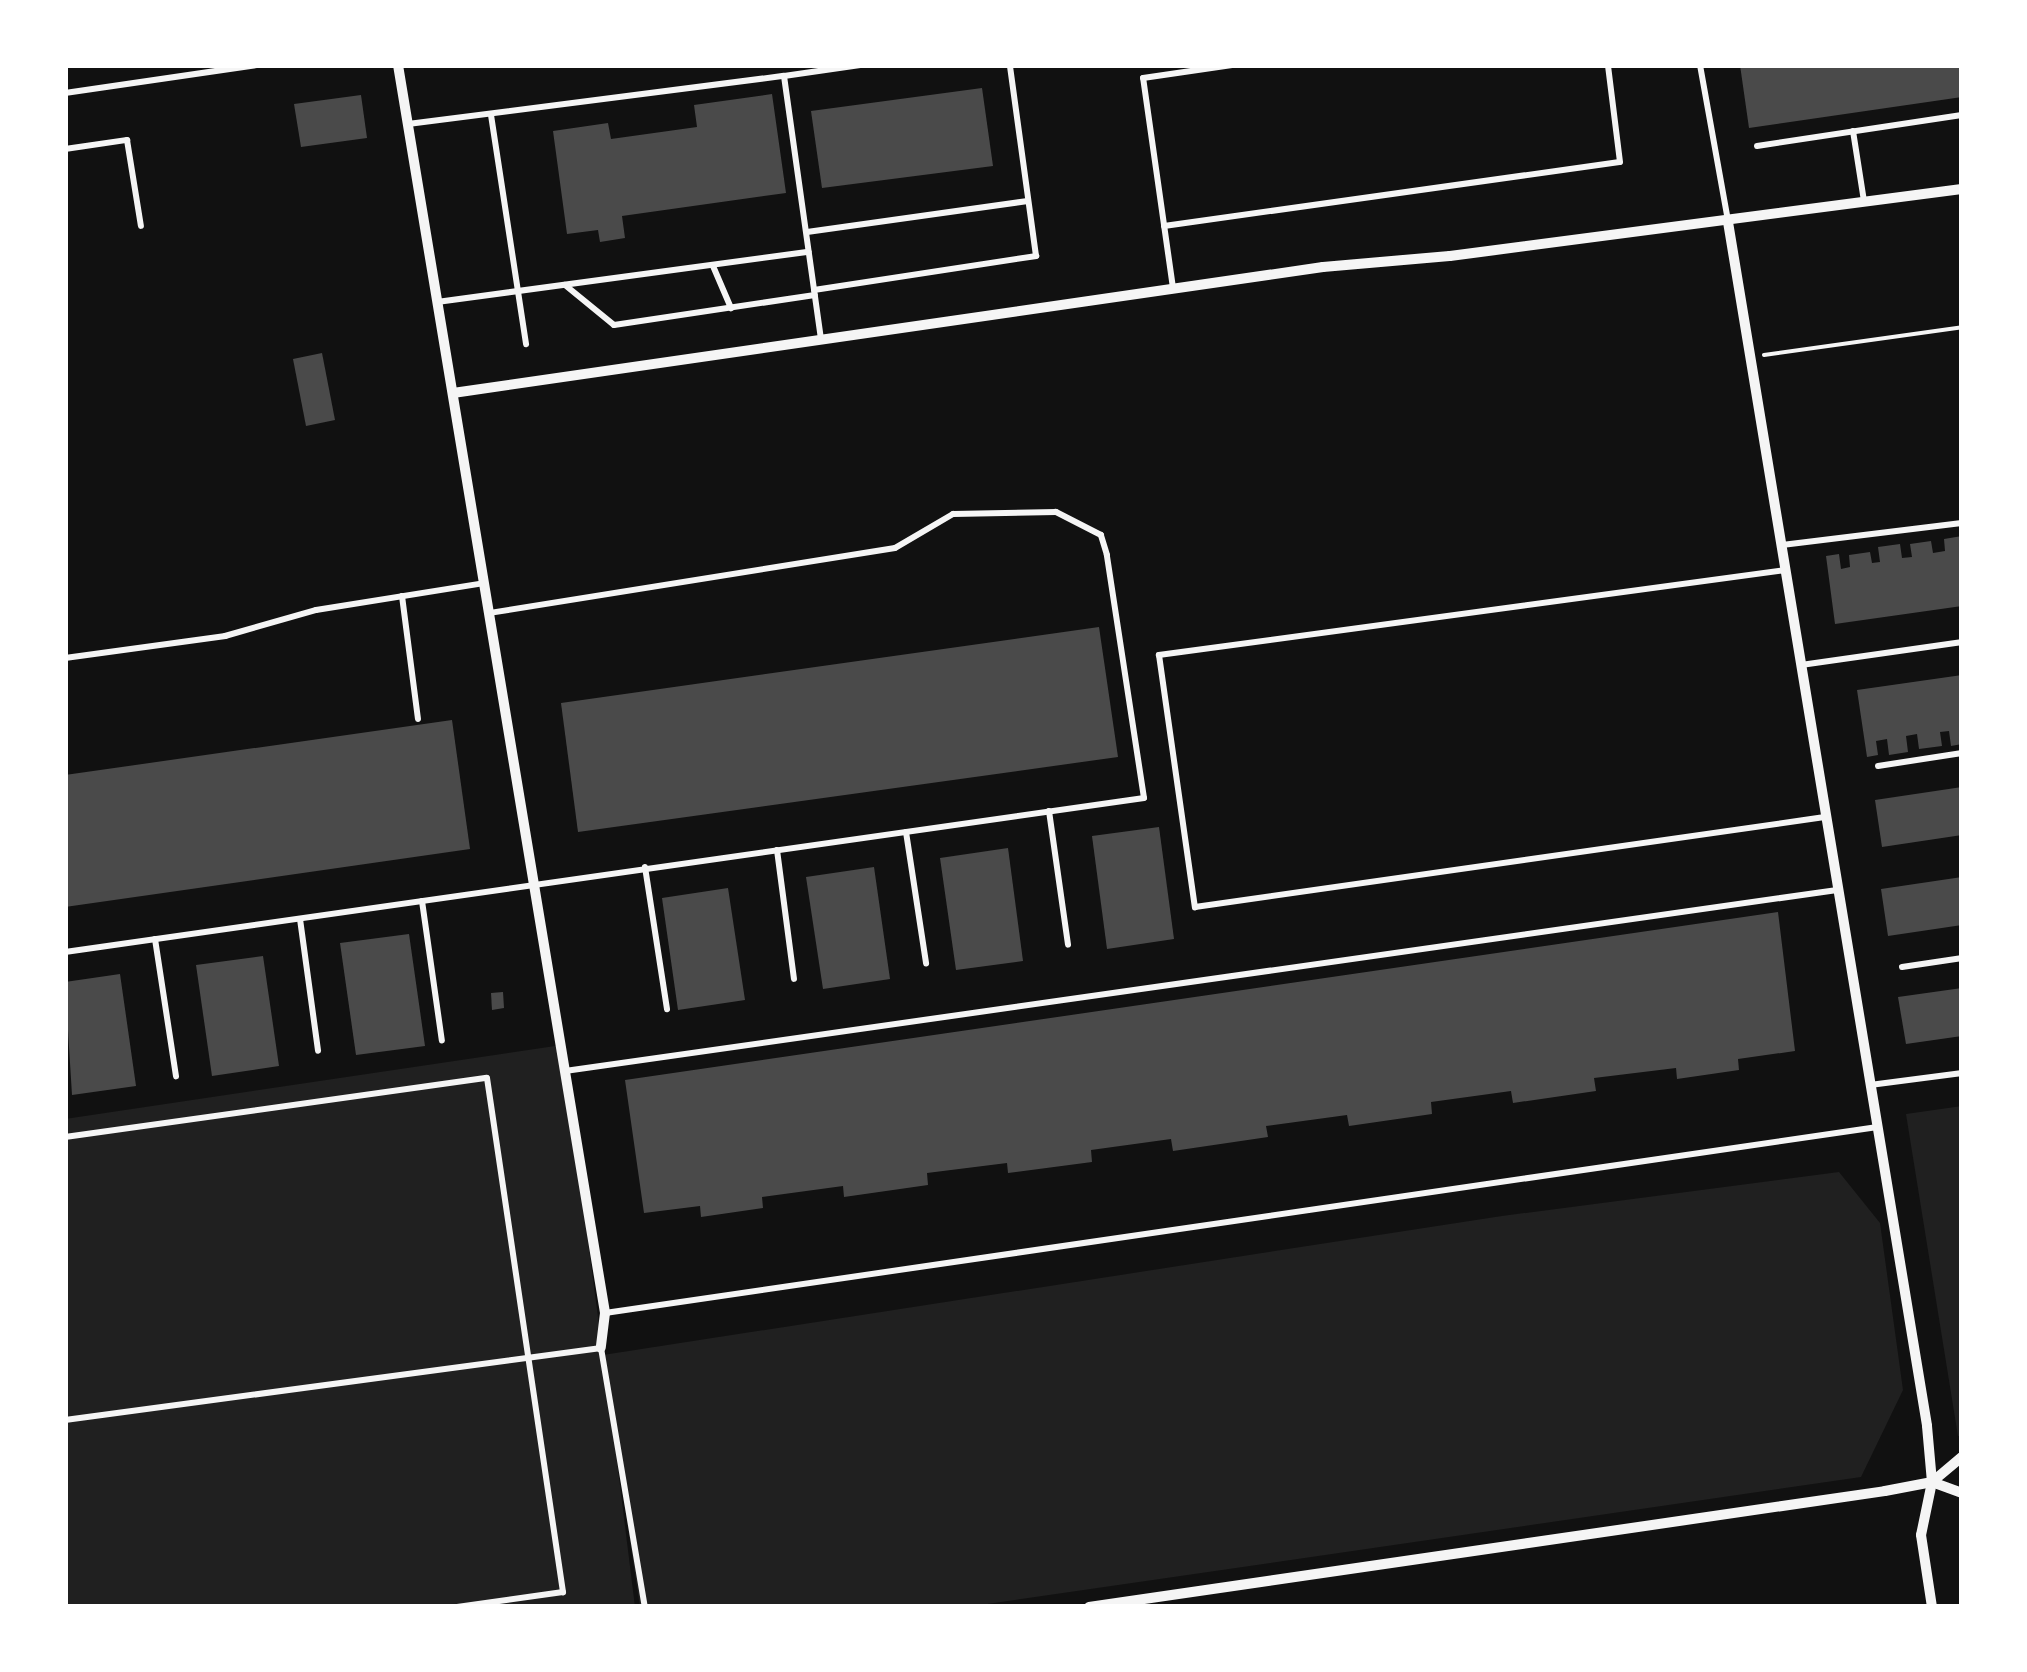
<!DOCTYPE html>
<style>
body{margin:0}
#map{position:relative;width:2027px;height:1672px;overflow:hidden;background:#111;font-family:"PT Serif",serif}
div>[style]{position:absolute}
.green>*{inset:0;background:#202020}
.building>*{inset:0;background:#4a4a4a}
.path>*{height:4px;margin:-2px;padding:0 2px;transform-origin:2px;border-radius:2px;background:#f5f5f5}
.service>*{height:6px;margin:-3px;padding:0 3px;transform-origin:3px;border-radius:3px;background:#f5f5f5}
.minor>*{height:10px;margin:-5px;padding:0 5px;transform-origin:5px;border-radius:5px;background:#f5f5f5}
span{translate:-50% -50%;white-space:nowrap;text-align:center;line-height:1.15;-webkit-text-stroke:10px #fff;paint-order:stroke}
.frame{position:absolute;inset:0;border:68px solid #fff;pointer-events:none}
</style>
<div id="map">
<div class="green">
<div style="clip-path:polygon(562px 1045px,603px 1355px,1502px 1216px,1839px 1172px,1880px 1223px,1903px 1390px,1861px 1477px,967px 1607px,640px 1607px,613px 1429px,635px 1607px,65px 1607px,65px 1119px)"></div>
<div style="clip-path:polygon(1962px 1106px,1962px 1436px,1958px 1436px,1906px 1114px)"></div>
</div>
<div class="building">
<div style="clip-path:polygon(1740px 65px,1962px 65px,1962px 97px,1749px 128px)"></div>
<div style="clip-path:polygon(982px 88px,993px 166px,822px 188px,811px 111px)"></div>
<div style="clip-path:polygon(772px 94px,786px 193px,622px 216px,625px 238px,600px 242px,598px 230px,567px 234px,553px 131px,608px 123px,611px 139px,697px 127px,694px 105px)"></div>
<div style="clip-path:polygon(361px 95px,367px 138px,301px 147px,294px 104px)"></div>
<div style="clip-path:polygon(322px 353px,335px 420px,306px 426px,293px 359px)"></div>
<div style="clip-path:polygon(1962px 536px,1962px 606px,1835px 624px,1826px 556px,1839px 554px,1841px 569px,1850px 567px,1849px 555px,1870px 552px,1872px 563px,1880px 562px,1878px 547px,1900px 544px,1902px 558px,1912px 557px,1910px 544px,1931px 541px,1933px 553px,1945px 551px,1944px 539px)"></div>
<div style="clip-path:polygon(1099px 627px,1118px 757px,578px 832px,561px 703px)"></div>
<div style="clip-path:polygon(1962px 675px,1962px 744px,1951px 746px,1949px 731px,1940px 732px,1942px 746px,1919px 749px,1917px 734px,1906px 736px,1908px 752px,1889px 755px,1887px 739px,1876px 741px,1878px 755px,1867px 757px,1857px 690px)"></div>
<div style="clip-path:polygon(452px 720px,470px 849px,65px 907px,65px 775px)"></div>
<div style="clip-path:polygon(1962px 787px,1962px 835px,1882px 847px,1875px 800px)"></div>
<div style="clip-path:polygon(1159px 827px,1174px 939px,1107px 949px,1092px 836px)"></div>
<div style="clip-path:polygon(1008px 848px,1023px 961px,956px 970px,940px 858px)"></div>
<div style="clip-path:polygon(874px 867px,890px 979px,823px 989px,806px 877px)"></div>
<div style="clip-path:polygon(1962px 877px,1962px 925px,1888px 936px,1881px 889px)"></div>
<div style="clip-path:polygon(728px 888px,745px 1000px,678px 1010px,662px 898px)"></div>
<div style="clip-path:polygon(1778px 912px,1795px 1051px,1738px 1059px,1739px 1070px,1677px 1079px,1676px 1068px,1594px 1078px,1596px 1091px,1513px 1103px,1511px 1091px,1431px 1102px,1432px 1114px,1349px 1126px,1347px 1115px,1266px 1126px,1268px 1137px,1173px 1151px,1171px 1139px,1091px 1150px,1092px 1162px,1008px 1173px,1007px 1163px,927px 1173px,928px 1185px,844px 1197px,843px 1186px,762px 1197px,763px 1208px,701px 1217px,700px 1206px,644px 1213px,625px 1080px)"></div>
<div style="clip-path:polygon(409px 934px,425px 1046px,356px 1055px,340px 943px)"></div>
<div style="clip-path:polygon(263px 956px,279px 1066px,212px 1076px,196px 965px)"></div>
<div style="clip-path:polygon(120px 974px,136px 1086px,72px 1095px,65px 982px)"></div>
<div style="clip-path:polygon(1962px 988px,1962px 1036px,1906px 1044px,1898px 997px)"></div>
<div style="clip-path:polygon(503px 992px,504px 1008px,492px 1010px,491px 993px)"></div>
</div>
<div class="path">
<div style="left:1764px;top:355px;width:200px;rotate:-8deg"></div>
</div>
<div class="service">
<div style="left:1700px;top:65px;width:158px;rotate:79.8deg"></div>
<div style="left:784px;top:76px;width:77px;rotate:-8.2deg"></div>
<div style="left:65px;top:93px;width:195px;rotate:-8.3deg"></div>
<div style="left:491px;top:115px;width:232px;rotate:81.3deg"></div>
<div style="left:408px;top:124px;width:379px;rotate:-7.3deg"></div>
<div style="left:784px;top:76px;width:266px;rotate:82deg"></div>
<div style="left:1853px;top:131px;width:71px;rotate:81.1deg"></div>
<div style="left:1757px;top:146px;width:207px;rotate:-8.6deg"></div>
<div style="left:65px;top:149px;width:63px;rotate:-8.3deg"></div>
<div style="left:127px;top:140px;width:87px;rotate:80.8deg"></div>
<div style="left:1164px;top:226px;width:460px;rotate:-8deg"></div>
<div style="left:1620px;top:162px;width:98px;rotate:-97.1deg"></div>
<div style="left:807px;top:232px;width:223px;rotate:-8deg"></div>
<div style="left:713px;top:266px;width:46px;rotate:66.8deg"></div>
<div style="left:565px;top:285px;width:63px;rotate:39.2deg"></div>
<div style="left:614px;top:325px;width:203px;rotate:-8.5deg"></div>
<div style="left:1173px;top:288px;width:212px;rotate:-98.1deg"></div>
<div style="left:1143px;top:78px;width:90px;rotate:-8.3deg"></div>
<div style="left:814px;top:290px;width:225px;rotate:-8.7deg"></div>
<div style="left:1036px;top:256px;width:193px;rotate:-97.8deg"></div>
<div style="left:437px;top:302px;width:375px;rotate:-7.7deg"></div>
<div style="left:1782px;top:545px;width:181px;rotate:-7deg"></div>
<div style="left:1786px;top:570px;width:633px;rotate:172.28deg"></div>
<div style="left:1159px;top:655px;width:255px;rotate:81.9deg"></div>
<div style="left:1195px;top:907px;width:636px;rotate:-8.13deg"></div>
<div style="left:402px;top:596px;width:124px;rotate:82.6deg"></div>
<div style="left:65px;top:658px;width:162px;rotate:-7.8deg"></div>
<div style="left:225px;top:636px;width:95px;rotate:-15.9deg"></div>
<div style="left:316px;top:610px;width:170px;rotate:-9.1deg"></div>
<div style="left:1801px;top:665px;width:163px;rotate:-8.1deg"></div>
<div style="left:1878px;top:766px;width:85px;rotate:-8.8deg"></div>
<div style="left:1049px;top:811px;width:135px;rotate:81.9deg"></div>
<div style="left:906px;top:832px;width:133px;rotate:81.3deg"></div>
<div style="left:777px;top:850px;width:130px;rotate:82.5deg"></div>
<div style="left:645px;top:867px;width:144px;rotate:81.2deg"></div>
<div style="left:422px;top:901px;width:141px;rotate:81.9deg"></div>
<div style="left:300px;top:919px;width:133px;rotate:82.2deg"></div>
<div style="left:155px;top:939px;width:139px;rotate:81.3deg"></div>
<div style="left:65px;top:952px;width:1090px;rotate:-8.12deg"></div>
<div style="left:1144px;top:798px;width:246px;rotate:-98.7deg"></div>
<div style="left:1107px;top:555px;width:21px;rotate:-107deg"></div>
<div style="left:1101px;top:535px;width:51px;rotate:-152.9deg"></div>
<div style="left:1056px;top:512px;width:103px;rotate:178.9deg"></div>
<div style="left:953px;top:514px;width:67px;rotate:149.6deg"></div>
<div style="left:895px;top:548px;width:410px;rotate:170.9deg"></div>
<div style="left:1902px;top:967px;width:61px;rotate:-8.5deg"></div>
<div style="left:565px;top:1071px;width:1285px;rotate:-8.1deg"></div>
<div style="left:1870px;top:1085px;width:93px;rotate:-7.4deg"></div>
<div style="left:65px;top:1137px;width:426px;rotate:-8deg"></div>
<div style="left:487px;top:1078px;width:520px;rotate:81.59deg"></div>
<div style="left:563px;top:1592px;width:107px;rotate:171.9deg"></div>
<div style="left:605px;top:1313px;width:1286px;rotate:-8.32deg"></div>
<div style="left:65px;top:1420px;width:541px;rotate:-7.65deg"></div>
<div style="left:601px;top:1348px;width:263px;rotate:80.4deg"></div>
</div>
<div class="minor">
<div style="left:398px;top:65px;width:1265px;rotate:80.58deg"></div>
<div style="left:605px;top:1313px;width:35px;rotate:97deg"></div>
<div style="left:1728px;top:222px;width:1220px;rotate:80.61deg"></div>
<div style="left:1927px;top:1426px;width:56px;rotate:84.9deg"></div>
<div style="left:1932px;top:1482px;width:54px;rotate:101.7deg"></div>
<div style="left:1921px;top:1535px;width:73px;rotate:81.3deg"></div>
<div style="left:453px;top:393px;width:879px;rotate:-8.24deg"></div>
<div style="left:1323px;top:267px;width:127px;rotate:-5deg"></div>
<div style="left:1450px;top:256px;width:516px;rotate:-7.46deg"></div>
<div style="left:1932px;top:1482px;width:32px;rotate:20deg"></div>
<div style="left:1089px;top:1607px;width:804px;rotate:-8.29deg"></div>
<div style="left:1885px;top:1491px;width:48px;rotate:-10.8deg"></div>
<div style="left:1932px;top:1482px;width:39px;rotate:-40deg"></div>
</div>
<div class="frame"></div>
</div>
